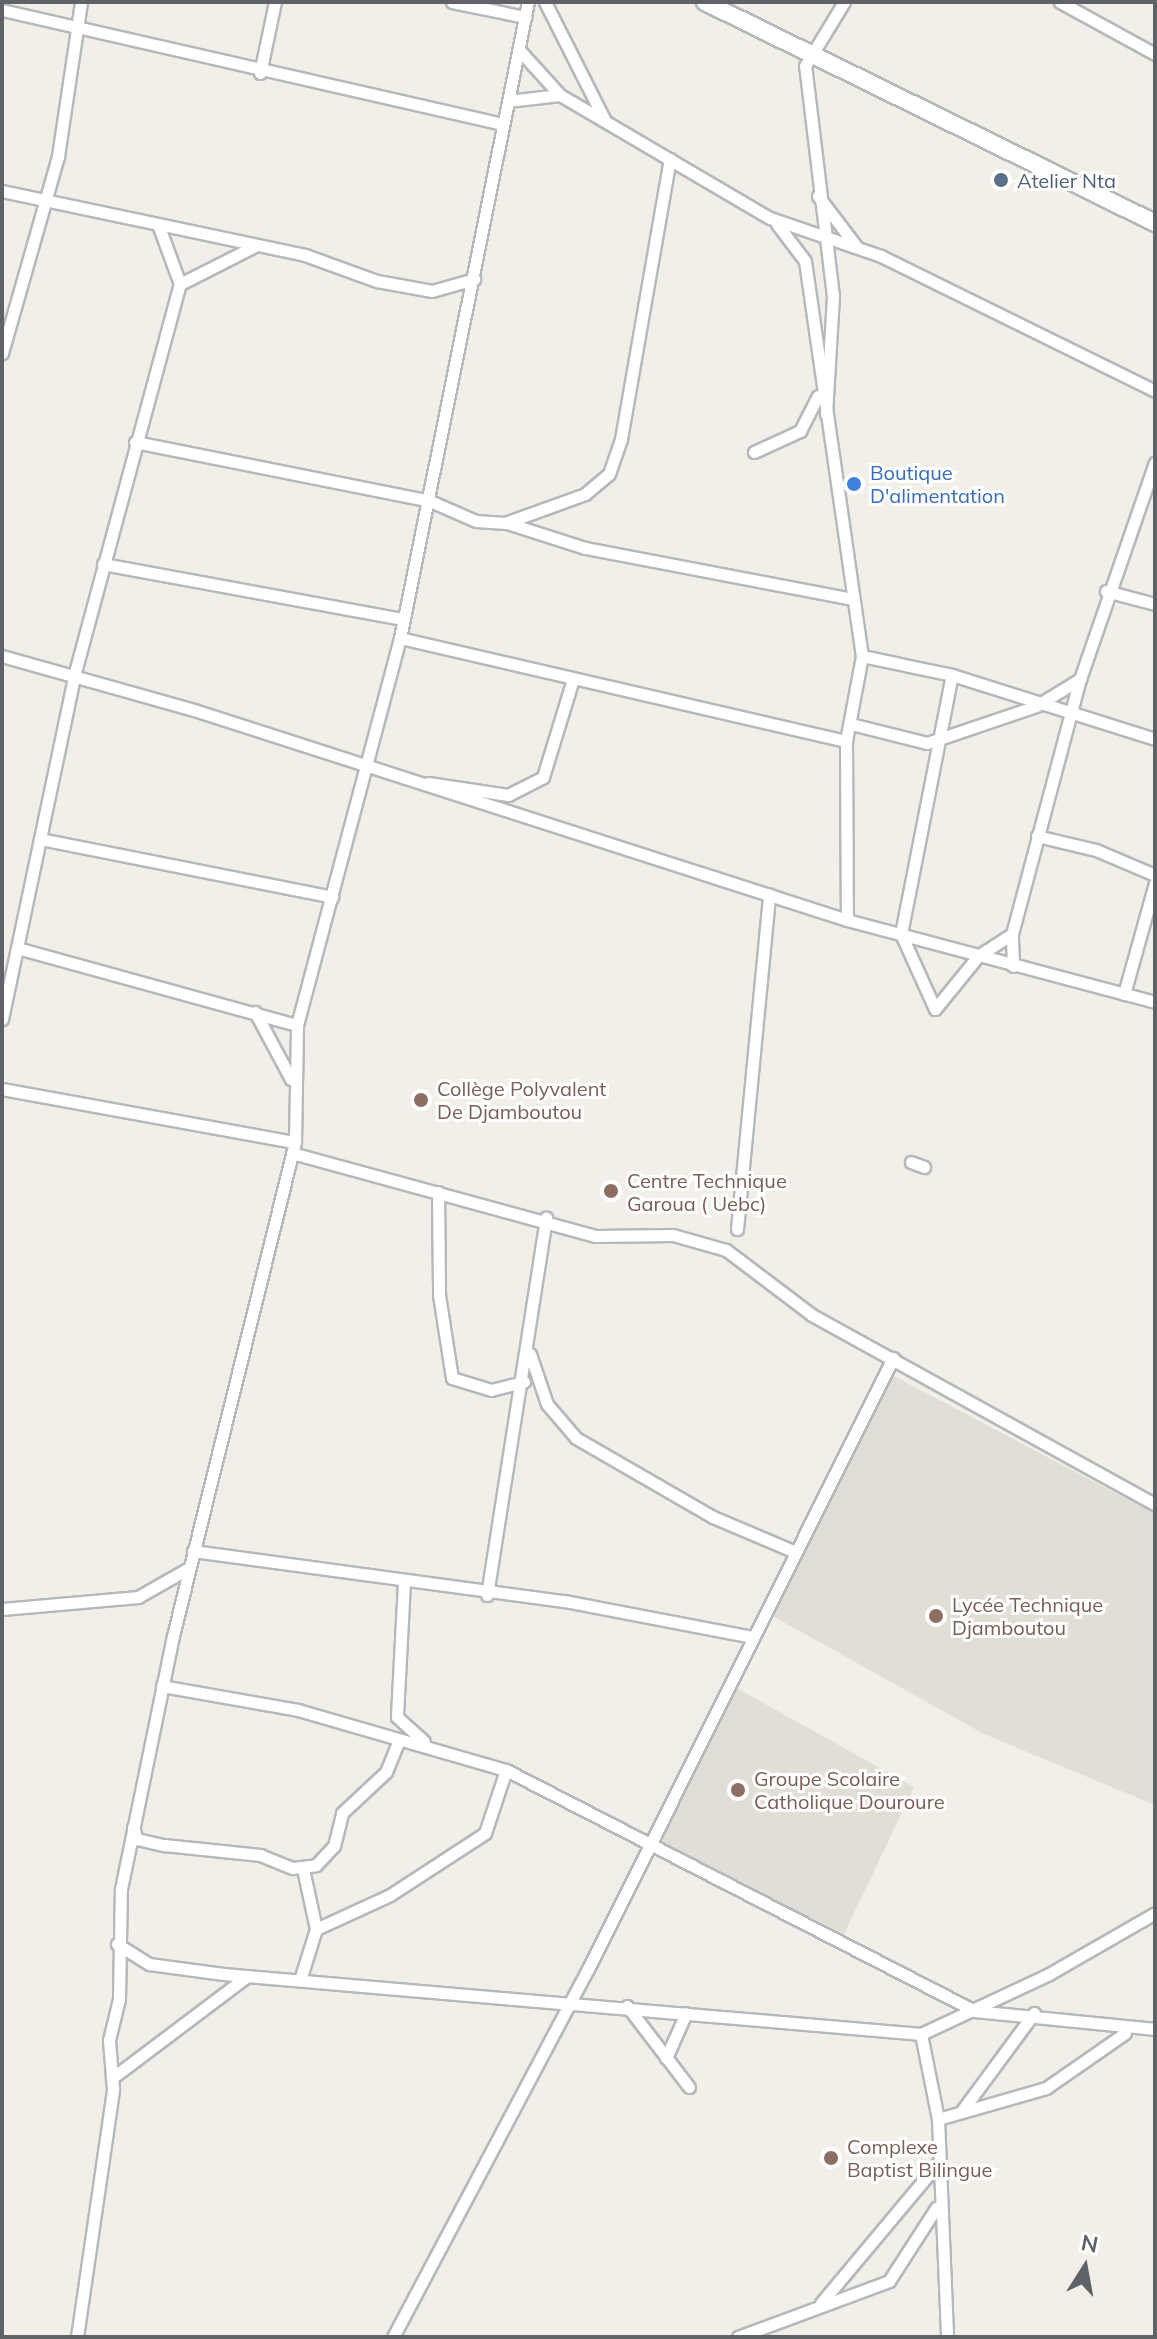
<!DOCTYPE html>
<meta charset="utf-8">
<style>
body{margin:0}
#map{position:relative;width:1157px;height:2339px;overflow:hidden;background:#f1efe8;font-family:Mulish,sans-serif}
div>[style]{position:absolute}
.education>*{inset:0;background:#e1ded6}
.roads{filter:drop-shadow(2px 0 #b5b8bc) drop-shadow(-2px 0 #b5b8bc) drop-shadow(0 2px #b5b8bc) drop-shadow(0 -2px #b5b8bc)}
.minor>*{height:11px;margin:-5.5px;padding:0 5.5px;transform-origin:5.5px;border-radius:5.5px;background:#fff}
.secondary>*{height:16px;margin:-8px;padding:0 8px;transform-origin:8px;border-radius:8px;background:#fff}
.dots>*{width:22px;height:22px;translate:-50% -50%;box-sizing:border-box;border:4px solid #fff;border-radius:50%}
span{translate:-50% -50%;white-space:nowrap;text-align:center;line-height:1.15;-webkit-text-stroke:6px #fff;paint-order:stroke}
.service-label{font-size:20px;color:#4e5e75}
.left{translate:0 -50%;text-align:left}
.shop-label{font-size:20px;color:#366cbe}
.education-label{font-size:20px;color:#785e54}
.frame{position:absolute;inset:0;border:4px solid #5f6368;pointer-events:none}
.north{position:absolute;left:1045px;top:2227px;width:80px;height:80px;-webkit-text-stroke:6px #fff;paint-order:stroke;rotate:11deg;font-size:22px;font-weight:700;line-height:32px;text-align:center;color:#5f6368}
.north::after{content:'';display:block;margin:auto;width:28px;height:36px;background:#5f6368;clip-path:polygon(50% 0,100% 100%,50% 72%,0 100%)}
</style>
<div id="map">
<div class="education">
<div style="clip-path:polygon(890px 1374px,1155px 1514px,1155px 1805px,984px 1734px,771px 1615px)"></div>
<div style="clip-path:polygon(733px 1686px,914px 1787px,844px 1934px,653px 1839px)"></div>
</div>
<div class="roads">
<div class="minor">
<div style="left:452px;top:2px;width:75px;rotate:11.6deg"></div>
<div style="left:545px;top:2px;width:133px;rotate:63.2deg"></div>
<div style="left:1060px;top:2px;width:108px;rotate:28.7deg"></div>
<div style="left:2px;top:10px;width:514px;rotate:12.82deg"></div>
<div style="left:521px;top:52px;width:58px;rotate:47.8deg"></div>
<div style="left:560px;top:95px;width:243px;rotate:30.4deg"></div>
<div style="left:770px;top:218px;width:117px;rotate:18.9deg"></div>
<div style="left:881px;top:256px;width:305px;rotate:26.2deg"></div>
<div style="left:260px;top:73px;width:73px;rotate:-78.1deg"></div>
<div style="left:508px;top:101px;width:52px;rotate:-6.6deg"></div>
<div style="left:2px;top:191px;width:310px;rotate:11.9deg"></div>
<div style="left:305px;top:255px;width:77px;rotate:19.9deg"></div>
<div style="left:377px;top:281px;width:56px;rotate:10.3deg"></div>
<div style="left:432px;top:291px;width:44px;rotate:-15.9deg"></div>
<div style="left:818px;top:196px;width:63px;rotate:52.8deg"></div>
<div style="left:777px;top:224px;width:46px;rotate:52.9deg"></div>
<div style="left:805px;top:261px;width:399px;rotate:81.8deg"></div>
<div style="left:862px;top:656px;width:86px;rotate:100.7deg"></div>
<div style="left:846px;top:741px;width:179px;rotate:89.7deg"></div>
<div style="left:180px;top:284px;width:86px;rotate:-26.9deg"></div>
<div style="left:2px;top:353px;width:205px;rotate:-74.1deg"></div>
<div style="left:58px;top:156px;width:156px;rotate:-81.5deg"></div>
<div style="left:826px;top:414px;width:118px;rotate:-86.6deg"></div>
<div style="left:833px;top:296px;width:232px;rotate:-96.9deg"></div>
<div style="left:805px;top:66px;width:75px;rotate:-58.6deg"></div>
<div style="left:135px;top:442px;width:301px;rotate:11.3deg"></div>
<div style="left:430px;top:501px;width:50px;rotate:23.5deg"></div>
<div style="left:476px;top:521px;width:29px;rotate:4deg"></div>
<div style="left:505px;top:523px;width:85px;rotate:-19.9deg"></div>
<div style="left:585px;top:494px;width:31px;rotate:-40deg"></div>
<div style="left:609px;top:474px;width:37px;rotate:-71deg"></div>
<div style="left:621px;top:439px;width:284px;rotate:-80.1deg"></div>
<div style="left:754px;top:452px;width:51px;rotate:-24.5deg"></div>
<div style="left:800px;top:431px;width:39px;rotate:-63deg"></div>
<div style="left:507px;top:523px;width:82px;rotate:17.8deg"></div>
<div style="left:585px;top:548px;width:273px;rotate:10.8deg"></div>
<div style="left:103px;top:564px;width:305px;rotate:10.4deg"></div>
<div style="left:1106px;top:591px;width:51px;rotate:14.9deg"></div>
<div style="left:400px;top:638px;width:458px;rotate:13deg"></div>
<div style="left:2px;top:656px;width:199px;rotate:15.7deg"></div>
<div style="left:194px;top:710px;width:686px;rotate:17.83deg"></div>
<div style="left:847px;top:920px;width:319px;rotate:14.9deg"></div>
<div style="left:862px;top:656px;width:92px;rotate:11.9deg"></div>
<div style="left:952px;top:675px;width:213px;rotate:17.5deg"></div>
<div style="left:851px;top:724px;width:78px;rotate:14deg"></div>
<div style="left:927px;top:743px;width:115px;rotate:-18.7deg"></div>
<div style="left:1036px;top:706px;width:52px;rotate:-31.5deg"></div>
<div style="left:428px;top:783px;width:81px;rotate:8.5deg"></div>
<div style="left:508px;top:795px;width:39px;rotate:-27deg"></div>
<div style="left:543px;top:777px;width:99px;rotate:-73deg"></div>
<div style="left:1037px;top:836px;width:61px;rotate:13.3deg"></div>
<div style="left:1096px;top:850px;width:64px;rotate:23deg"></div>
<div style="left:40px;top:839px;width:298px;rotate:11.2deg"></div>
<div style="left:17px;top:948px;width:290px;rotate:15.4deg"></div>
<div style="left:1013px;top:966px;width:32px;rotate:-92deg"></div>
<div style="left:1012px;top:934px;width:264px;rotate:-75.1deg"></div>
<div style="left:1080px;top:679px;width:229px;rotate:-70.9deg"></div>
<div style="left:1124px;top:994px;width:115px;rotate:-74.4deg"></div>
<div style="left:935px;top:1009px;width:82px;rotate:-114.4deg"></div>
<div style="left:901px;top:934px;width:264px;rotate:-78.9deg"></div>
<div style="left:935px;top:1009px;width:68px;rotate:-50.9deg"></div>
<div style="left:978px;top:956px;width:40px;rotate:-32.9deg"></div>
<div style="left:255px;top:1012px;width:76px;rotate:61.8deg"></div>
<div style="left:2px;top:1019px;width:350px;rotate:-78.1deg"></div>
<div style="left:74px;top:676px;width:406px;rotate:-74.9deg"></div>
<div style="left:180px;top:284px;width:61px;rotate:-110.2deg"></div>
<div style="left:2px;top:1089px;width:298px;rotate:10.3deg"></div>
<div style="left:295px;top:1142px;width:6px;rotate:-90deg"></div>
<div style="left:292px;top:1153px;width:314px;rotate:15.3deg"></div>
<div style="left:595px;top:1236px;width:78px;rotate:-0.7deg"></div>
<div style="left:673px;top:1235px;width:55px;rotate:15.8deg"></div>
<div style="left:726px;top:1250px;width:108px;rotate:37.1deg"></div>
<div style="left:812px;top:1315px;width:392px;rotate:28.9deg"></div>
<div style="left:911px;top:1162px;width:14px;rotate:21deg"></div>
<div style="left:438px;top:1192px;width:103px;rotate:89.4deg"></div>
<div style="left:439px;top:1295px;width:84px;rotate:81.1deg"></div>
<div style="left:452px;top:1378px;width:41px;rotate:17.1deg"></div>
<div style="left:491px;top:1390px;width:34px;rotate:-14deg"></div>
<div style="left:737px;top:1229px;width:336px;rotate:-84.5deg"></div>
<div style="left:530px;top:1354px;width:53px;rotate:71.2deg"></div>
<div style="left:547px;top:1404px;width:45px;rotate:49.5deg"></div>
<div style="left:576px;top:1438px;width:158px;rotate:30deg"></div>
<div style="left:713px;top:1517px;width:87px;rotate:23deg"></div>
<div style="left:193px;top:1551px;width:374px;rotate:7.7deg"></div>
<div style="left:564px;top:1601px;width:191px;rotate:10.8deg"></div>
<div style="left:404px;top:1582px;width:135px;rotate:93deg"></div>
<div style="left:397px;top:1717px;width:36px;rotate:42deg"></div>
<div style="left:487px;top:1595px;width:382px;rotate:-81.1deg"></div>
<div style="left:2px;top:1609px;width:137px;rotate:-5deg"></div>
<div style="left:138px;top:1597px;width:59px;rotate:-29.6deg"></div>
<div style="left:162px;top:1686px;width:138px;rotate:10deg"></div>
<div style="left:298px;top:1710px;width:216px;rotate:16.1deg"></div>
<div style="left:506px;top:1770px;width:527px;rotate:27.2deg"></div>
<div style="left:975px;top:2011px;width:181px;rotate:5.7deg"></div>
<div style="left:133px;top:1827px;width:13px;rotate:72deg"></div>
<div style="left:137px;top:1839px;width:28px;rotate:13deg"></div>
<div style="left:164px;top:1845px;width:97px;rotate:5.9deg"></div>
<div style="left:260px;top:1855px;width:35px;rotate:22deg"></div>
<div style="left:293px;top:1868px;width:23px;rotate:-7deg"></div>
<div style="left:316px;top:1865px;width:26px;rotate:-47deg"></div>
<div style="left:334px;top:1846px;width:34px;rotate:-76deg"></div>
<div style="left:342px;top:1813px;width:60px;rotate:-43deg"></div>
<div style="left:386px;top:1772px;width:32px;rotate:-68deg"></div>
<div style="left:316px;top:1929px;width:81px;rotate:-24.7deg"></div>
<div style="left:390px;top:1895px;width:113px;rotate:-33.1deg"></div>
<div style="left:485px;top:1833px;width:66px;rotate:-71.6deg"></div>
<div style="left:117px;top:1944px;width:38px;rotate:32deg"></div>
<div style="left:149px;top:1964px;width:75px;rotate:7.7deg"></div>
<div style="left:223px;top:1974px;width:701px;rotate:4.91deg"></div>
<div style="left:921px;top:2034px;width:141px;rotate:-25.1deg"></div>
<div style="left:1049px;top:1974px;width:122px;rotate:-29.9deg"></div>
<div style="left:300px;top:1980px;width:53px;rotate:-72.6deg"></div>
<div style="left:316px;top:1929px;width:61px;rotate:-102.2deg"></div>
<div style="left:627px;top:2006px;width:102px;rotate:52.6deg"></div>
<div style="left:921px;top:2034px;width:87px;rotate:78.7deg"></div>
<div style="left:938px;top:2119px;width:218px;rotate:87.6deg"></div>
<div style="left:666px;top:2058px;width:49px;rotate:-66deg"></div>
<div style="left:112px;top:2078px;width:168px;rotate:-37deg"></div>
<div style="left:961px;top:2112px;width:123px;rotate:-53.6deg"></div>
<div style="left:938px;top:2119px;width:112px;rotate:-16deg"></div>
<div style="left:1046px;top:2088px;width:96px;rotate:-34.8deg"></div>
<div style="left:821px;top:2303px;width:182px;rotate:-50.1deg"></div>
<div style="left:77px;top:2337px;width:251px;rotate:-81.7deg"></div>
<div style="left:113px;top:2089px;width:49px;rotate:-94.7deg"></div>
<div style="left:109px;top:2040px;width:42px;rotate:-76.3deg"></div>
<div style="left:119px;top:1999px;width:110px;rotate:-89deg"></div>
<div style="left:121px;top:1889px;width:258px;rotate:-78.4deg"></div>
<div style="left:173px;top:1636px;width:509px;rotate:-76.13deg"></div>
<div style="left:295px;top:1142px;width:117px;rotate:-89deg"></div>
<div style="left:297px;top:1025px;width:400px;rotate:-75.1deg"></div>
<div style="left:400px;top:638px;width:649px;rotate:-78.62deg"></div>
<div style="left:393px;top:2337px;width:416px;rotate:-62.1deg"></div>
<div style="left:588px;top:1969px;width:683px;rotate:-63.47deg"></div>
<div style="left:738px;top:2337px;width:161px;rotate:-20.3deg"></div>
<div style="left:889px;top:2281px;width:87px;rotate:-57.2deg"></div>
</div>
<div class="secondary">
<div style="left:705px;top:2px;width:501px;rotate:26.16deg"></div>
</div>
</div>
<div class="dots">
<div style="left:1001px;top:180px;background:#5c6f8a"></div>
<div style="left:854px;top:484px;background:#3f7fe0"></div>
<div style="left:421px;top:1100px;background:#8d6e63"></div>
<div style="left:611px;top:1191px;background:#8d6e63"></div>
<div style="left:936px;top:1616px;background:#8d6e63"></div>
<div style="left:738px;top:1790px;background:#8d6e63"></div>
<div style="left:831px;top:2158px;background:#8d6e63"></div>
</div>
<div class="service-label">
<span class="left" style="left:1017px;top:180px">Atelier Nta</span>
</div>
<div class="shop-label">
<span class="left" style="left:870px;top:484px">Boutique<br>D'alimentation</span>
</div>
<div class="education-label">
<span class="left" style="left:437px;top:1100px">Collège Polyvalent<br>De Djamboutou</span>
<span class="left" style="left:627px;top:1192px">Centre Technique<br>Garoua ( Uebc)</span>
<span class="left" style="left:952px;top:1616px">Lycée Technique<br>Djamboutou</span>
<span class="left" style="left:754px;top:1790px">Groupe Scolaire<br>Catholique Douroure</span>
<span class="left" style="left:847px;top:2158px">Complexe<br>Baptist Bilingue</span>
</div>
<div class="frame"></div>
<div class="north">N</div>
</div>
